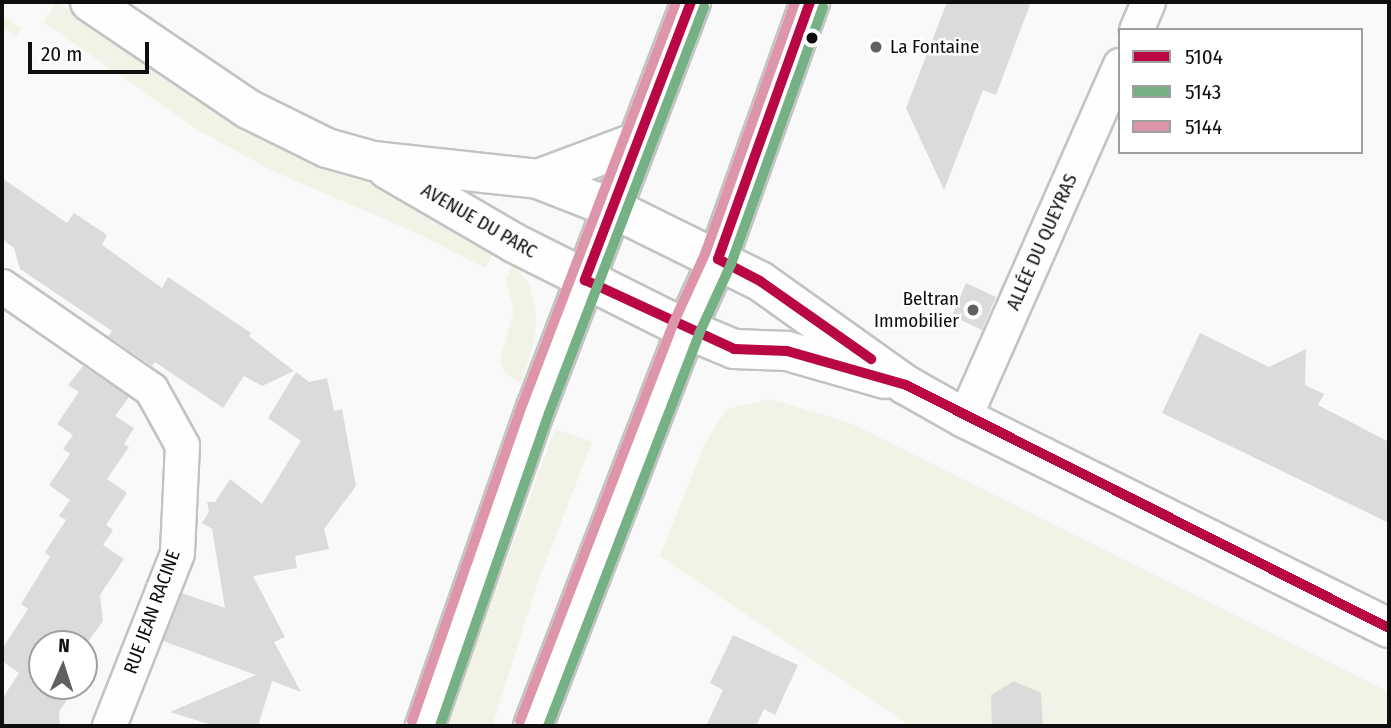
<!DOCTYPE html>
<meta charset="utf-8">
<style>
body{margin:0}
#map{position:relative;width:1391px;height:728px;overflow:hidden;background:#f9f9fa;font-family:"Fira Sans Condensed",sans-serif}
div>[style]{position:absolute}
.green>*{inset:0;background:#f0f3e6}
.building>*{inset:0;background:#dcdbdc}
.roads{filter:drop-shadow(2px 0 #c3c3c4) drop-shadow(-2px 0 #c3c3c4) drop-shadow(0 2px #c3c3c4) drop-shadow(0 -2px #c3c3c4)}
.minor>*{height:33px;margin:-16.5px;padding:0 16.5px;transform-origin:16.5px;border-radius:16.5px;background:#fefefe}
.tertiary>*{height:38px;margin:-19px;padding:0 19px;transform-origin:19px;border-radius:19px;background:#fefefe}
.secondary>*{height:38px;margin:-19px;padding:0 19px;transform-origin:19px;border-radius:19px;background:#fefefe}
.bus-1>*{height:10px;margin:-5px;padding:0 5px;transform-origin:5px;border-radius:5px;background:#b90745}
.bus-2>*{height:10px;margin:-5px;padding:0 5px;transform-origin:5px;border-radius:5px;background:#75b184}
.bus-3>*{height:10px;margin:-5px;padding:0 5px;transform-origin:5px;border-radius:5px;background:#dc95a9}
.dots>*{width:19px;height:19px;translate:-50% -50%;box-sizing:border-box;border:4px solid #fff;border-radius:50%}
span{translate:-50% -50%;white-space:nowrap;text-align:center;line-height:1.15;-webkit-text-stroke:5px #fff;paint-order:stroke}
.poi-label{font-size:19px;color:#0d0e0e}
.left{translate:0 -50%;text-align:left}
.right{translate:-100% -50%;text-align:right}
.street-label{font-size:19px;color:#0d0e0e}
.frame{position:absolute;inset:0;border:4px solid #0d0e0e;pointer-events:none}
.legend{position:absolute;left:1118px;top:28px;width:245px;height:126px;box-sizing:border-box;background:#fff;border:2px solid #9e9f9f;margin:0;padding:9px 12px;list-style:none;font-size:21px;color:#0d0e0e}
.legend li{display:flex;align-items:center;gap:14px;height:35px}
.legend b{width:35px;border:2px solid #9e9f9f}
.north{position:absolute;left:28px;top:630px;width:70px;height:70px;box-sizing:border-box;background:#fff;border:2px solid #9e9f9f;border-radius:50%;rotate:3deg;font-size:19px;font-weight:700;line-height:28px;text-align:center;color:#0d0e0e}
.north::after{content:'';display:block;margin:auto;width:24px;height:32px;background:#606061;clip-path:polygon(50% 0,100% 100%,50% 72%,0 100%)}
.scale{position:absolute;left:28px;top:42px;width:121px;height:32px;box-sizing:border-box;border:4px solid #0d0e0e;border-top:0;padding-left:9px;font-size:21px;line-height:24px;white-space:nowrap;color:#0d0e0e;-webkit-text-stroke:5px #fff;paint-order:stroke}
</style>
<div id="map">
<div class="green">
<div style="clip-path:polygon(57px 2px,213px 107px,332px 167px,374px 182px,495px 249px,485px 268px,425px 237px,271px 170px,201px 132px,43px 22px)"></div>
<div style="clip-path:polygon(2px 15px,22px 29px,16px 37px,2px 27px)"></div>
<div style="clip-path:polygon(512px 264px,529px 283px,536px 311px,535px 337px,521px 384px,505px 373px,500px 360px,514px 311px,506px 281px)"></div>
<div style="clip-path:polygon(770px 399px,850px 423px,1389px 692px,1389px 726px,910px 726px,660px 556px,706px 441px,727px 409px)"></div>
<div style="clip-path:polygon(555px 429px,592px 442px,539px 579px,492px 726px,446px 726px)"></div>
</div>
<div class="building">
<div style="clip-path:polygon(947px 2px,1031px 2px,996px 95px,983px 90px,944px 190px,906px 108px)"></div>
<div style="clip-path:polygon(2px 178px,67px 223px,74px 213px,107px 235px,102px 245px,162px 288px,168px 277px,251px 333px,249px 336px,294px 371px,262px 386px,244px 376px,223px 408px,155px 362px,152px 366px,108px 336px,112px 331px,20px 269px,14px 248px,2px 239px)"></div>
<div style="clip-path:polygon(966px 283px,996px 297px,982px 330px,952px 316px)"></div>
<div style="clip-path:polygon(1200px 333px,1269px 367px,1306px 349px,1305px 385px,1324px 394px,1318px 405px,1389px 442px,1389px 523px,1162px 413px)"></div>
<div style="clip-path:polygon(83px 366px,129px 397px,115px 416px,134px 428px,124px 444px,129px 447px,107px 479px,127px 493px,106px 525px,113px 530px,103px 545px,124px 559px,100px 595px,103px 621px,84px 647px,42px 644px,42px 686px,76px 686px,59px 712px,60px 726px,2px 726px,2px 699px,19px 673px,2px 661px,2px 649px,28px 609px,21px 604px,50px 557px,45px 552px,66px 520px,59px 516px,70px 500px,49px 485px,70px 454px,63px 449px,73px 435px,57px 424px,79px 392px,68px 385px)"></div>
<div style="clip-path:polygon(296px 372px,309px 382px,327px 378px,334px 411px,342px 409px,356px 486px,324px 529px,329px 549px,295px 556px,297px 568px,253px 576px,285px 637px,274px 642px,301px 692px,272px 681px,258px 726px,215px 726px,170px 712px,256px 675px,163px 641px,182px 593px,225px 608px,212px 529px,202px 523px,209px 512px,207px 502px,215px 502px,230px 479px,262px 504px,301px 441px,268px 418px)"></div>
<div style="clip-path:polygon(733px 635px,798px 665px,775px 715px,764px 709px,756px 726px,706px 726px,723px 690px,710px 683px)"></div>
<div style="clip-path:polygon(84px 647px,97px 655px,84px 674px)"></div>
<div style="clip-path:polygon(1014px 681px,1041px 693px,1043px 726px,992px 726px,991px 695px)"></div>
</div>
<div class="roads">
<div class="minor">
<div style="left:1136px;top:30px;width:30px;rotate:-67deg"></div>
<div style="left:2px;top:286px;width:181px;rotate:34.7deg"></div>
<div style="left:151px;top:389px;width:64px;rotate:61deg"></div>
<div style="left:182px;top:445px;width:108px;rotate:92.7deg"></div>
<div style="left:177px;top:553px;width:186px;rotate:111.5deg"></div>
<div style="left:964px;top:418px;width:386px;rotate:-66.2deg"></div>
</div>
<div class="tertiary">
<div style="left:90px;top:2px;width:191px;rotate:34.1deg"></div>
<div style="left:248px;top:109px;width:88px;rotate:26.3deg"></div>
<div style="left:327px;top:148px;width:48px;rotate:15.8deg"></div>
<div style="left:373px;top:161px;width:166px;rotate:6.2deg"></div>
<div style="left:538px;top:179px;width:106px;rotate:-20.5deg"></div>
<div style="left:387px;top:169px;width:147px;rotate:30.2deg"></div>
<div style="left:514px;top:243px;width:192px;rotate:26.6deg"></div>
<div style="left:686px;top:329px;width:52px;rotate:22.6deg"></div>
<div style="left:734px;top:349px;width:53px;rotate:2.2deg"></div>
<div style="left:787px;top:351px;width:102px;rotate:15.9deg"></div>
<div style="left:538px;top:179px;width:79px;rotate:21.4deg"></div>
<div style="left:612px;top:208px;width:165px;rotate:26.3deg"></div>
<div style="left:760px;top:281px;width:179px;rotate:35.5deg"></div>
<div style="left:906px;top:385px;width:67px;rotate:29.6deg"></div>
<div style="left:964px;top:418px;width:474px;rotate:26.3deg"></div>
</div>
<div class="secondary">
<div style="left:425px;top:726px;width:337px;rotate:-70.8deg"></div>
<div style="left:536px;top:408px;width:435px;rotate:-69.1deg"></div>
<div style="left:533px;top:726px;width:425px;rotate:-68.9deg"></div>
<div style="left:686px;top:329px;width:77px;rotate:-65.4deg"></div>
<div style="left:718px;top:259px;width:273px;rotate:-70.3deg"></div>
</div>
</div>
<div class="bus-1">
<div style="left:691px;top:2px;width:298px;rotate:110.9deg"></div>
<div style="left:585px;top:280px;width:164px;rotate:24.8deg"></div>
<div style="left:734px;top:349px;width:53px;rotate:2.2deg"></div>
<div style="left:787px;top:351px;width:124px;rotate:15.9deg"></div>
<div style="left:906px;top:385px;width:541px;rotate:26.71deg"></div>
<div style="left:810px;top:2px;width:273px;rotate:109.7deg"></div>
<div style="left:718px;top:259px;width:47px;rotate:27.6deg"></div>
<div style="left:760px;top:281px;width:136px;rotate:35.1deg"></div>
</div>
<div class="bus-2">
<div style="left:440px;top:726px;width:331px;rotate:-70.8deg"></div>
<div style="left:549px;top:413px;width:435px;rotate:-69.1deg"></div>
<div style="left:548px;top:726px;width:420px;rotate:-68.9deg"></div>
<div style="left:699px;top:334px;width:77px;rotate:-65.4deg"></div>
<div style="left:731px;top:264px;width:273px;rotate:-70.3deg"></div>
</div>
<div class="bus-3">
<div style="left:412px;top:721px;width:337px;rotate:-70.8deg"></div>
<div style="left:523px;top:403px;width:429px;rotate:-69.1deg"></div>
<div style="left:520px;top:721px;width:425px;rotate:-68.9deg"></div>
<div style="left:673px;top:324px;width:77px;rotate:-65.4deg"></div>
<div style="left:705px;top:254px;width:268px;rotate:-70.3deg"></div>
</div>
<div class="dots">
<div style="left:812px;top:38px;background:#0d0e0e"></div>
<div style="left:876px;top:47px;background:#606061"></div>
<div style="left:973px;top:310px;background:#606061"></div>
</div>
<div class="poi-label">
<span class="left" style="left:890px;top:47px">La Fontaine</span>
<span class="right" style="left:959px;top:310px">Beltran<br>Immobilier</span>
</div>
<div class="street-label">
<span style="left:479px;top:221px;rotate:30deg">AVENUE DU PARC</span>
<span style="left:1042px;top:242px;rotate:-66deg">ALLÉE DU QUEYRAS</span>
<span style="left:152px;top:612px;rotate:-70deg">RUE JEAN RACINE</span>
</div>
<div class="frame"></div>
<ul class="legend">
<li><b style="height:9px;background:#b90745"></b>5104</li>
<li><b style="height:9px;background:#75b184"></b>5143</li>
<li><b style="height:9px;background:#dc95a9"></b>5144</li>
</ul>
<div class="north">N</div>
<div class="scale">20 m</div>
</div>
